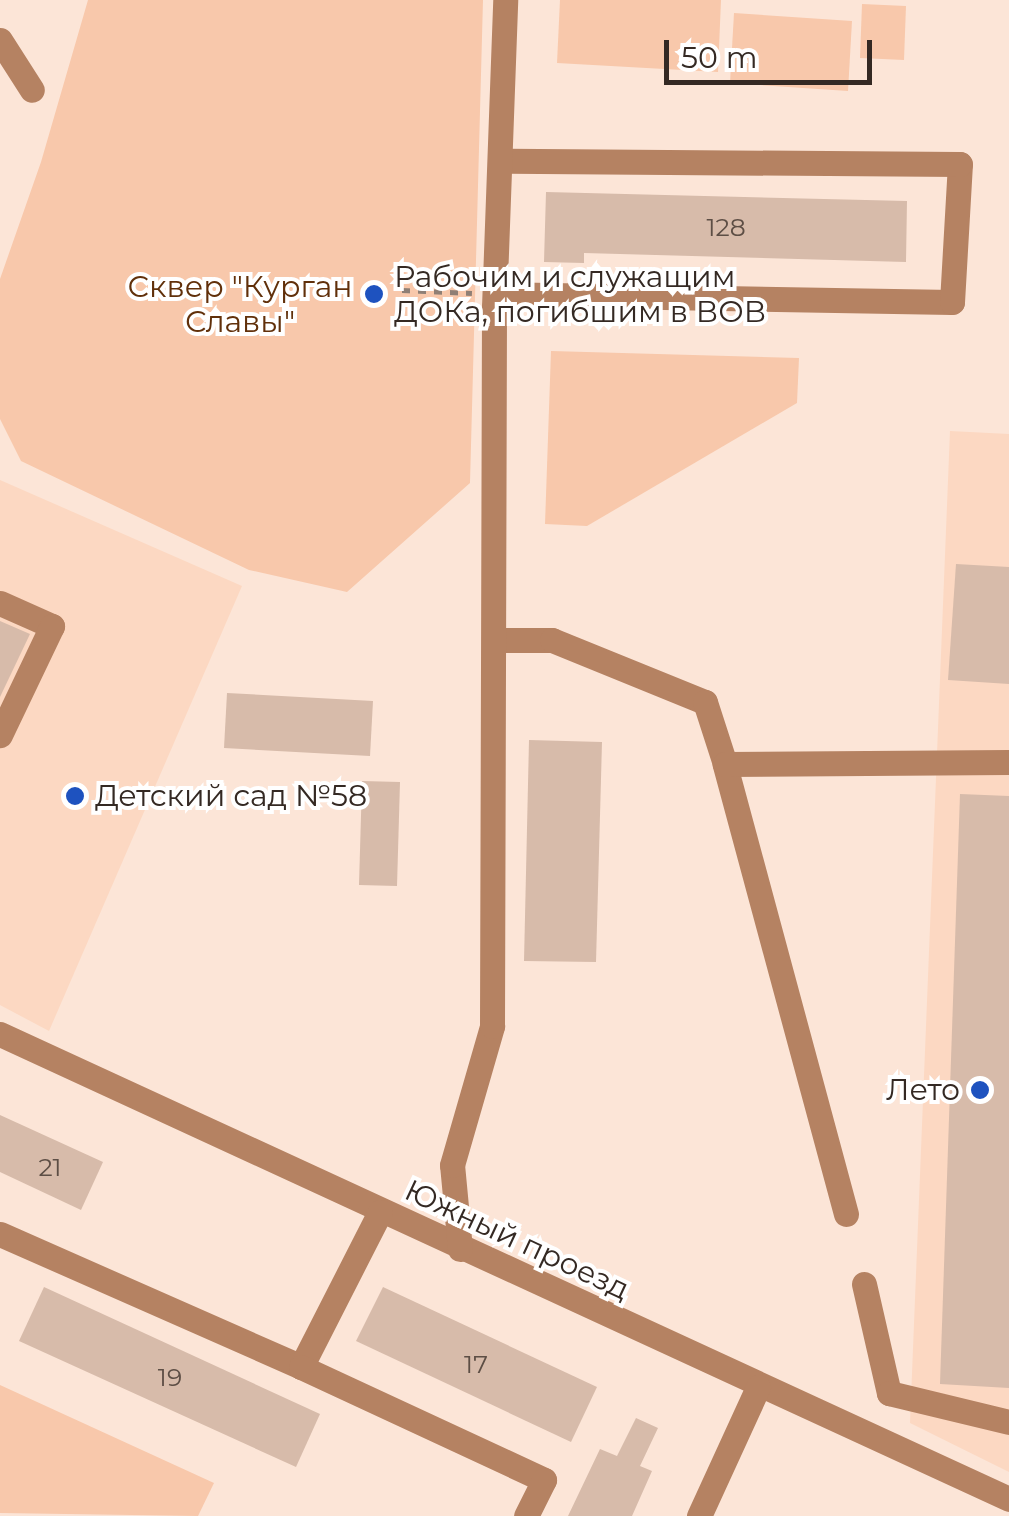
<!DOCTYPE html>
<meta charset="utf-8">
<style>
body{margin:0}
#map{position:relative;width:1009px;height:1516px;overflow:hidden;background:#fce5d7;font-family:Montserrat,sans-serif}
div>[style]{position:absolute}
.built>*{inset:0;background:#fcd8c2}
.green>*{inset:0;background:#f8c8ab}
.building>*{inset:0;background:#d7bbaa}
.path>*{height:5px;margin-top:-2.5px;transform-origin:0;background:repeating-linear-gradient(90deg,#8f7f75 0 8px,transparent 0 16px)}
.minor>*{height:25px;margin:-12.5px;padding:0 12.5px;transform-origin:12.5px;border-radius:12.5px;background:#b58262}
.dots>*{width:28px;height:28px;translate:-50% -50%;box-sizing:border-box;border:5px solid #fff;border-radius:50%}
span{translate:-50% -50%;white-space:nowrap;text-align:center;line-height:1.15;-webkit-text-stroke:8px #fff;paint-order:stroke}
.number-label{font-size:25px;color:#5d4e45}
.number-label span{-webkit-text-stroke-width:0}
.poi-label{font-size:30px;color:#342923}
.left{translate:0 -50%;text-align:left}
.right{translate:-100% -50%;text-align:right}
.park-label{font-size:30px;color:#61300a}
.street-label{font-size:30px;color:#342923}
.scale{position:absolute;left:664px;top:40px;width:208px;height:45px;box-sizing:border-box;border:5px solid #342923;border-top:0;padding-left:12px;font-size:30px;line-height:35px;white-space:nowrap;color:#342923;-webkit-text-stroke:8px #fff;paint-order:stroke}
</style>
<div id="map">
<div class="built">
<div style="clip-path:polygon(950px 431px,1009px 434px,1009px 1472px,910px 1423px)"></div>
<div style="clip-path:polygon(0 480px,242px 586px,49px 1031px,0 1005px)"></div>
</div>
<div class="green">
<div style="clip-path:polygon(88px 0,483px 0,470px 483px,347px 592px,249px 570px,21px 461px,0 419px,0 279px,41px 162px)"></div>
<div style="clip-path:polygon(560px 0,721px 0,718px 72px,557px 63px)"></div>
<div style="clip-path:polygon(862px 4px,906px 6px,904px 60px,860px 58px)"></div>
<div style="clip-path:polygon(734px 13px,852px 21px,848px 91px,730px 83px)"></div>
<div style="clip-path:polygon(551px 351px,799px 358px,797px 403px,587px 526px,545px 524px)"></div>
<div style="clip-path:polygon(0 1385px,214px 1483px,198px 1516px,0 1513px)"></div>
</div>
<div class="building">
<div style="clip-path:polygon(546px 192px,907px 201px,906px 262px,584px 253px,584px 263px,544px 262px)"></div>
<div style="clip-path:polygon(956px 564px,1009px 567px,1009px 684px,948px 680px)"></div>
<div style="clip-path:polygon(0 621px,30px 634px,0 697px)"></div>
<div style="clip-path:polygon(227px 693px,373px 701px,370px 756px,224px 748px)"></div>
<div style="clip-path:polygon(529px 740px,602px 742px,596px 962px,524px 961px)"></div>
<div style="clip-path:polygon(362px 781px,400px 782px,397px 886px,359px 885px)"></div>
<div style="clip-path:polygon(960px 794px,1009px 796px,1009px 1388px,940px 1384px)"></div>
<div style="clip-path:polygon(0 1115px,103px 1162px,81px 1210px,0 1172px)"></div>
<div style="clip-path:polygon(44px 1287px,320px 1414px,296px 1467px,19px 1341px)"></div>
<div style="clip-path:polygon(383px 1287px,597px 1387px,571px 1442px,356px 1341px)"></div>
<div style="clip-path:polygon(636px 1418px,658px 1428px,640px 1466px,652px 1471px,632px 1516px,568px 1516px,600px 1449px,617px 1456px)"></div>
</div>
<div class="path">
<div style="left:402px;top:290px;width:70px;rotate:2.5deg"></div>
</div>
<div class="minor">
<div style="left:0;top:40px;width:59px;rotate:57.4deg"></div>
<div style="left:495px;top:294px;width:457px;rotate:1deg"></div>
<div style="left:952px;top:302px;width:138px;rotate:-86.7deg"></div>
<div style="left:960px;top:164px;width:460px;rotate:-179.6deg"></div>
<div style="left:0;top:603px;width:57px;rotate:23.9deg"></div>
<div style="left:52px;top:626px;width:121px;rotate:115.5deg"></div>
<div style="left:494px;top:640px;width:58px"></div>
<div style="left:552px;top:640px;width:165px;rotate:22.1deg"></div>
<div style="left:705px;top:702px;width:65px;rotate:72.1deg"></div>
<div style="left:0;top:1034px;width:1111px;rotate:24.74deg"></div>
<div style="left:846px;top:1214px;width:466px;rotate:-105.1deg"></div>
<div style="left:725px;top:764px;width:284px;rotate:-0.4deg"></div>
<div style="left:0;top:1234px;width:329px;rotate:23.8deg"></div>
<div style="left:301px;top:1367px;width:174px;rotate:-63deg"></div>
<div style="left:460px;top:1249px;width:84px;rotate:-95.4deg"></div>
<div style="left:452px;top:1165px;width:145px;rotate:-73.9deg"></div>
<div style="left:492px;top:1026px;width:719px;rotate:-89.84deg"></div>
<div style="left:494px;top:307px;width:307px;rotate:-87.9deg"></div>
<div style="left:864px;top:1284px;width:112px;rotate:77.1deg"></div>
<div style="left:889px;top:1393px;width:123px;rotate:13.6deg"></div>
<div style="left:301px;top:1367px;width:268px;rotate:24.9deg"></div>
<div style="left:544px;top:1480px;width:40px;rotate:116.6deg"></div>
<div style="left:699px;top:1516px;width:142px;rotate:-65.4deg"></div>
</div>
<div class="dots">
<div style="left:374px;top:294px;background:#1e52bf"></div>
<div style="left:75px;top:796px;background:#1e52bf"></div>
<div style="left:980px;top:1090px;background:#1e52bf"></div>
</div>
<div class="number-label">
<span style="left:726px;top:227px">128</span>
<span style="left:50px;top:1167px">21</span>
<span style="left:476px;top:1364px">17</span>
<span style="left:170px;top:1377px">19</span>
</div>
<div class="poi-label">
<span class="left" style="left:394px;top:294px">Рабочим и служащим<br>ДОКа, погибшим в ВОВ</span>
<span class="left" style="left:95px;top:796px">Детский сад №58</span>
<span class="right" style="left:960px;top:1090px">Лето</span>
</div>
<div class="park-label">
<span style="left:240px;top:304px">Сквер "Курган<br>Славы"</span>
</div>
<div class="street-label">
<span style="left:517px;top:1240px;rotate:25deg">Южный проезд</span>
</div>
<div class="scale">50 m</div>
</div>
